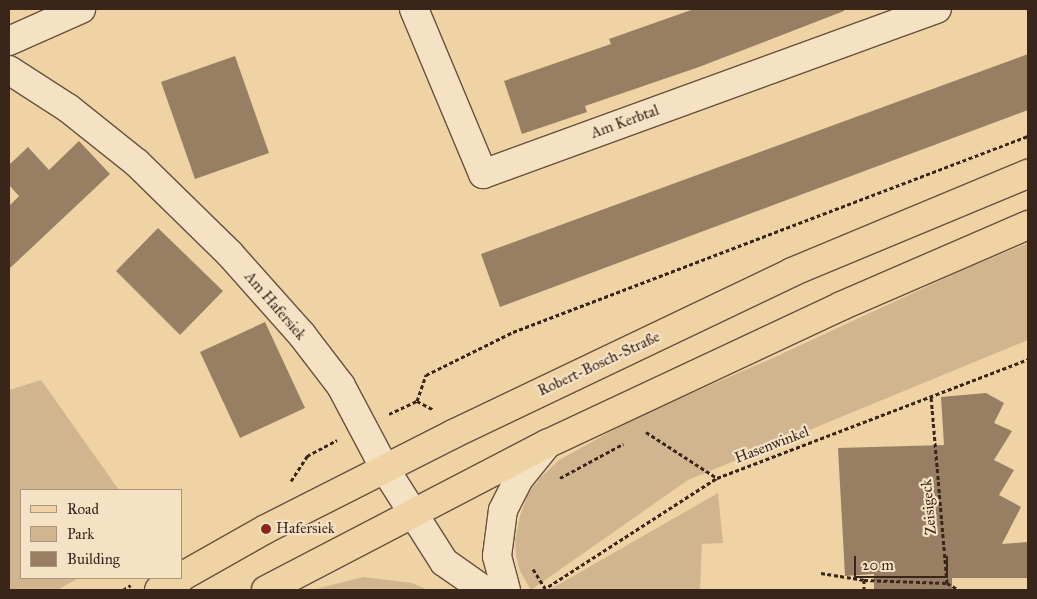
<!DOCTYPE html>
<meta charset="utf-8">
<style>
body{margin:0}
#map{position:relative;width:1037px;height:599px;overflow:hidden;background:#efd3a5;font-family:"IM FELL Great Primer",serif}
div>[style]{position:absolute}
.green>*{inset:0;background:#d0b58e}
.building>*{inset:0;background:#987f63}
.path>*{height:3px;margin-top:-1.5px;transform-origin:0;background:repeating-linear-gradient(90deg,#3a251b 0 4px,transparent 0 6.5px)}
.roads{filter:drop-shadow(1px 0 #67503e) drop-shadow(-1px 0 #67503e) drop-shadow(0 1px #67503e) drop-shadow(0 -1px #67503e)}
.minor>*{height:28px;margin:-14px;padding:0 14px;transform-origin:14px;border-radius:14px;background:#f5e2c4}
.major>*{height:28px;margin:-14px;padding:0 14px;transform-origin:14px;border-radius:14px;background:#efd3a5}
.dots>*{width:14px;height:14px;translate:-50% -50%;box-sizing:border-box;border:2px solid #f5e2c4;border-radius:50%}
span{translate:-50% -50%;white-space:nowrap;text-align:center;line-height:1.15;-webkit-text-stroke:4.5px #f5e2c4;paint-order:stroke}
.street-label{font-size:15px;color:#3a251b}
.poi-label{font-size:15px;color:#3a251b}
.left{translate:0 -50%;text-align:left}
.frame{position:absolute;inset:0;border:10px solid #3a251b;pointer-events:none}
.legend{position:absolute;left:20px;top:489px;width:162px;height:90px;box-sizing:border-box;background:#f5e2c4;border:1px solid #aa9680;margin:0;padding:6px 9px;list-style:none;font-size:15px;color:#3a251b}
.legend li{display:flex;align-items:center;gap:10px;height:25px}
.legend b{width:25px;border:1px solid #aa9680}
.scale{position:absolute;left:854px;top:556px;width:94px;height:22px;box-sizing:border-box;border:2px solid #3a251b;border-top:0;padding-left:6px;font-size:15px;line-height:18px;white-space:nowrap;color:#3a251b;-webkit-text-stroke:4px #f5e2c4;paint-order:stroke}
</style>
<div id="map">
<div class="green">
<div style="clip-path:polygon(1028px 243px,1028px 340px,688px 480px,531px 590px,520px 571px,516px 556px,515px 540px,520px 516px,528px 494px,540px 478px,559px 460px,637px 417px,775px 357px,967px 268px)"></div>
<div style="clip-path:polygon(41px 380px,119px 490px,21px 490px,21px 578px,79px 578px,57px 590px,9px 590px,9px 390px)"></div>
<div style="clip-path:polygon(718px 493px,723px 543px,702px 544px,700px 590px,549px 590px)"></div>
<div style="clip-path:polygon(363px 577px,412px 583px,428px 590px,312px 590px)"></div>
</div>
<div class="building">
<div style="clip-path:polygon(694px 9px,844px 9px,844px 11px,699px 67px,585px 106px,587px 112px,522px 134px,504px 81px,611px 44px,609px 39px)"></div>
<div style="clip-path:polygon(1028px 54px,1028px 110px,500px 307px,481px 254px)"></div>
<div style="clip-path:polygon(235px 56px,269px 153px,195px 179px,161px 82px)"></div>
<div style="clip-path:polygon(79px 141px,110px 174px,9px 269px,9px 206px,19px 196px,9px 185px,9px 165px,28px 147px,49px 170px)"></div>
<div style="clip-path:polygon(158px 228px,223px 291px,180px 335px,116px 271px)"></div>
<div style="clip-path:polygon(265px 322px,305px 408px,240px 438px,200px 352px)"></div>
<div style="clip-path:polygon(986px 393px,1004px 403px,994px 423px,1012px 431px,994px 460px,1014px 470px,999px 495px,1021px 507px,1002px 544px,1027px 542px,1028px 578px,952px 578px,952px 590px,874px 590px,874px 574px,845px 576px,838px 448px,944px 445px,941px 397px)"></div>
</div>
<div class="path">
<div style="left:417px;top:401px;width:19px;rotate:28deg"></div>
<div style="left:389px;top:414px;width:31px;rotate:-25deg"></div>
<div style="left:417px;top:401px;width:28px;rotate:-71deg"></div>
<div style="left:426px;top:375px;width:97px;rotate:-26.3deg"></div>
<div style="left:513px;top:332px;width:551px;rotate:-20.84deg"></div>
<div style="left:646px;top:432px;width:85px;rotate:32.9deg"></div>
<div style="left:560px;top:478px;width:72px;rotate:-28.4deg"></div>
<div style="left:291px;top:481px;width:30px;rotate:-57deg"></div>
<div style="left:307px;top:456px;width:34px;rotate:-28deg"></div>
<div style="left:533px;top:569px;width:22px;rotate:58deg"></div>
<div style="left:821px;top:573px;width:44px;rotate:9.2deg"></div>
<div style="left:947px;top:583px;width:14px;rotate:30deg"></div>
<div style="left:123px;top:590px;width:9px;rotate:-32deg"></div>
<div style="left:543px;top:590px;width:207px;rotate:-32.8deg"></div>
<div style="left:717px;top:478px;width:333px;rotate:-20.9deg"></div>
<div style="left:864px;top:590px;width:10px;rotate:-90deg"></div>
<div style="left:864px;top:580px;width:83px;rotate:2.1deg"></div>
<div style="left:947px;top:583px;width:188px;rotate:-94.9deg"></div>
</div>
<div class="roads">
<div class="minor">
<div style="left:414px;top:9px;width:179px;rotate:67.3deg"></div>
<div style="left:483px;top:174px;width:483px;rotate:-20deg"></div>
<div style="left:9px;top:41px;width:79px;rotate:-24deg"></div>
<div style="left:9px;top:70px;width:70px;rotate:32.8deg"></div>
<div style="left:68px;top:108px;width:88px;rotate:38.6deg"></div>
<div style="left:137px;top:163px;width:129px;rotate:44.4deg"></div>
<div style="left:229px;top:253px;width:110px;rotate:48.3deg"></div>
<div style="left:302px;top:335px;width:64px;rotate:52.6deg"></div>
<div style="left:341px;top:386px;width:94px;rotate:62.1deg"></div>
<div style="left:385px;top:469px;width:110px;rotate:57.6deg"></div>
<div style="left:444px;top:562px;width:49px;rotate:35deg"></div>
<div style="left:506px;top:590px;width:35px;rotate:-105deg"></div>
<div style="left:497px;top:556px;width:46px;rotate:-82.6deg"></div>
<div style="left:503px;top:510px;width:34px;rotate:-63deg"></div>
<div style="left:518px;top:480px;width:46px;rotate:-51.1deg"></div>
</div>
<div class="major">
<div style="left:181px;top:577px;width:98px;rotate:-29.5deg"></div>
<div style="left:266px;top:529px;width:210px;rotate:-26.9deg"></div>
<div style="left:453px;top:434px;width:376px;rotate:-25.5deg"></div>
<div style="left:792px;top:272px;width:256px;rotate:-22.6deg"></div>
<div style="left:159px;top:590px;width:25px;rotate:-29deg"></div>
<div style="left:266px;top:590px;width:317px;rotate:-27.5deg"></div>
<div style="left:547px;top:444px;width:325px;rotate:-25.1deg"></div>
<div style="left:841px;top:306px;width:204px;rotate:-23.4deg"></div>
</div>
</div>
<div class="dots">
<div style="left:266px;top:529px;background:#8f2418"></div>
</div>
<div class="street-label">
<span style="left:625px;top:122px;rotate:-20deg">Am Kerbtal</span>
<span style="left:275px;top:306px;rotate:49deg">Am Hafersiek</span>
<span style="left:599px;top:364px;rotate:-25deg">Robert-Bosch-Straße</span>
<span style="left:772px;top:445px;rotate:-21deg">Hasenwinkel</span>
<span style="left:929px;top:507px;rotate:-95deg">Zeisigeck</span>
</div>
<div class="poi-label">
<span class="left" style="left:276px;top:529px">Hafersiek</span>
</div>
<div class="frame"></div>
<ul class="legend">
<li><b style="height:6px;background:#efd3a5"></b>Road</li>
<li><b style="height:14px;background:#d0b58e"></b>Park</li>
<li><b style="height:14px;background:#987f63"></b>Building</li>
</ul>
<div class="scale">20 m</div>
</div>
